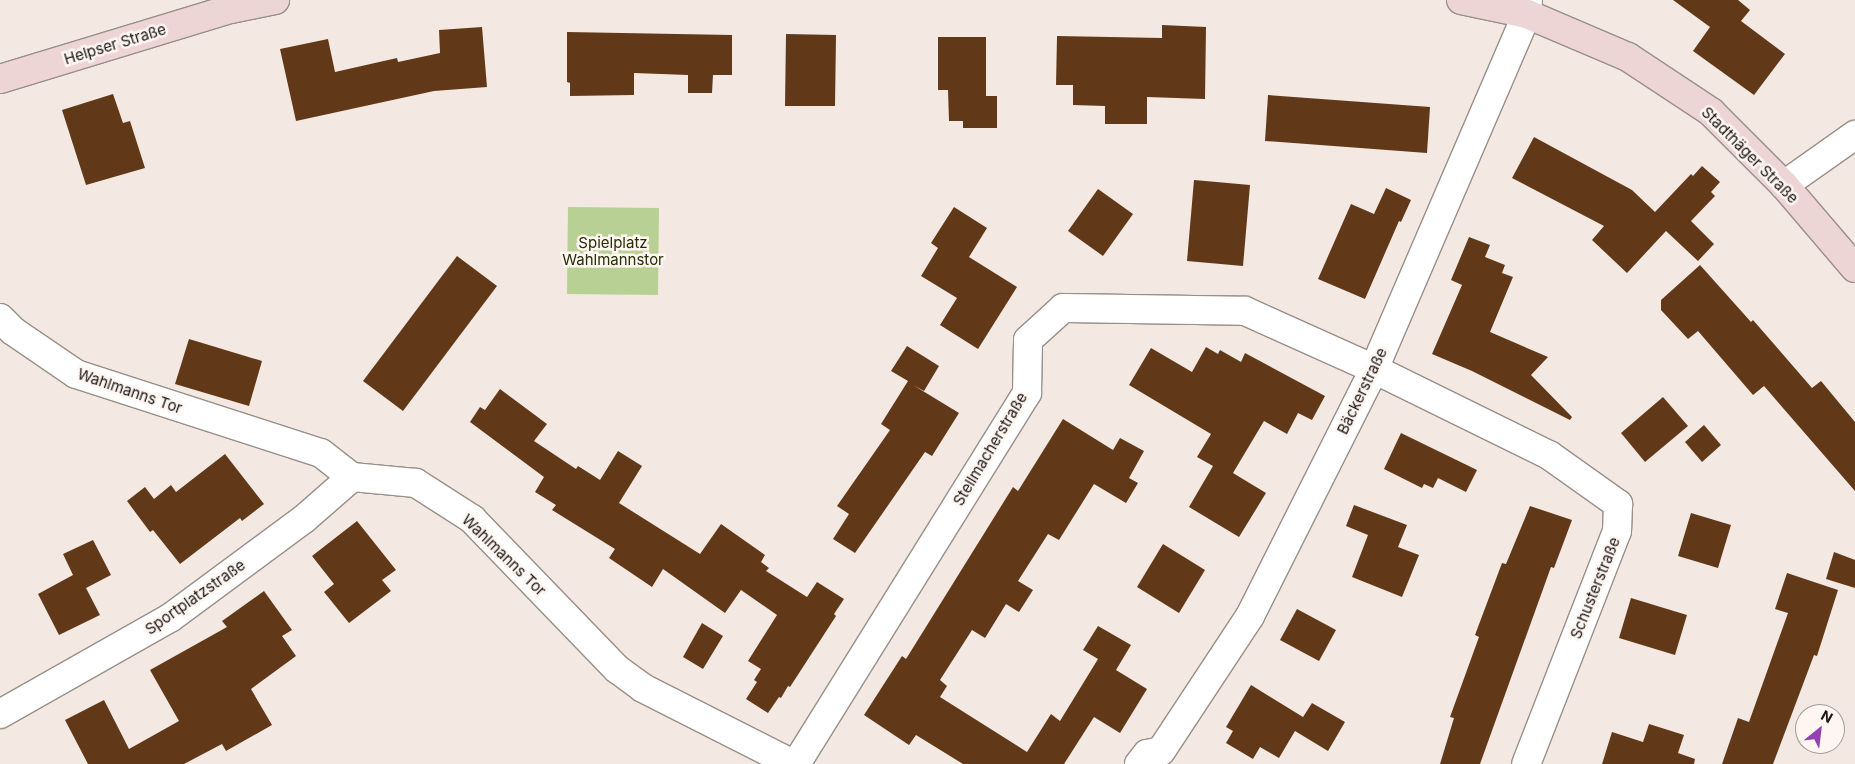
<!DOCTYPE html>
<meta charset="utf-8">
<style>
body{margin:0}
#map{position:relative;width:1855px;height:764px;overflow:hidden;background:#f3e9e2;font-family:Inter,sans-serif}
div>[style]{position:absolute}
.green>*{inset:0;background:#b9d094}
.building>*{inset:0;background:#623918}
.roads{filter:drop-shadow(1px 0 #988f89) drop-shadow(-1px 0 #988f89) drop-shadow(0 1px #988f89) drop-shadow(0 -1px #988f89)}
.street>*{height:28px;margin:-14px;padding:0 14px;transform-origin:14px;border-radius:14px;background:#fff}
.secondary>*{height:28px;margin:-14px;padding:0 14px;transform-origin:14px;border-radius:14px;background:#edd5d5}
span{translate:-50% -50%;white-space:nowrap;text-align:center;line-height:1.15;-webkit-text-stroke:5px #fff6f1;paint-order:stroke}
.street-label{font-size:15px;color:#171411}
.park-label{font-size:15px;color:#232f08}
.north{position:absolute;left:1795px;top:704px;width:50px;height:50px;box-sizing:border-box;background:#fff6f1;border:1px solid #a29c97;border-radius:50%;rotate:29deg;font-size:14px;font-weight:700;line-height:20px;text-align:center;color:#171411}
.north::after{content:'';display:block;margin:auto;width:18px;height:22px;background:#9542b1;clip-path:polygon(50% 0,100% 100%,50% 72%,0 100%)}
</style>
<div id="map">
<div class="green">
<div style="clip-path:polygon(568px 207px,659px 208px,658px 295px,567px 294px)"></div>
</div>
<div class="building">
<div style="clip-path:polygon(1673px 0,1738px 0,1750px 10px,1741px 21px,1785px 54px,1754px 95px,1693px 51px,1710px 27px)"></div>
<div style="clip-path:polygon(1162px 25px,1206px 27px,1205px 99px,1147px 97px,1147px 124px,1105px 124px,1105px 106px,1073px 105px,1073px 85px,1056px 85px,1057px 36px,1162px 38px)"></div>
<div style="clip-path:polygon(482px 27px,487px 87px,434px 91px,296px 121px,280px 49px,328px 39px,335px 72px,397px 58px,398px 62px,440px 53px,439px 30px)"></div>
<div style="clip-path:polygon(567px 32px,732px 35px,732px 75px,713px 75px,712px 93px,688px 93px,688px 75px,634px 73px,634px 95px,570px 96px,570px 83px,567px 82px)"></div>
<div style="clip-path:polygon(786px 34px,836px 35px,835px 106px,785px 106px)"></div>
<div style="clip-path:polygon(938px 37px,986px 37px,986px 96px,997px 96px,997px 128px,963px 128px,963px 121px,949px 121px,948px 90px,938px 90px)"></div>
<div style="clip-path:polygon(113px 94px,123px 123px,130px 121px,145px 168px,86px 185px,62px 110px)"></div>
<div style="clip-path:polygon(1268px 95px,1430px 107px,1427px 153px,1265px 141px)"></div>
<div style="clip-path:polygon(1534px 137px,1632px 190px,1655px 212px,1691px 174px,1693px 176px,1702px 166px,1720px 182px,1711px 192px,1715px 196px,1691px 221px,1714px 244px,1698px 261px,1666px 231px,1627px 273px,1592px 240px,1604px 226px,1512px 178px)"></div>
<div style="clip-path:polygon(1194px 180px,1250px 185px,1243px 266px,1187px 261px)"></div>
<div style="clip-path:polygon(1386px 188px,1411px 200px,1401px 222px,1399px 221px,1365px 299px,1318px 279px,1351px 204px,1374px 214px)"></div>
<div style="clip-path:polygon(1098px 189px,1133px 214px,1103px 256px,1068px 231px)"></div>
<div style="clip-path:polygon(954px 207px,987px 228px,969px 257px,1017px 287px,978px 349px,940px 325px,957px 298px,921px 276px,938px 248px,931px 243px)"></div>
<div style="clip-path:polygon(1469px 237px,1490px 245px,1485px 257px,1505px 265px,1502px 273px,1513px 277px,1490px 332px,1548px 357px,1531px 375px,1572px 417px,1570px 420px,1472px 371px,1432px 354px,1462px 285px,1451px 280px)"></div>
<div style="clip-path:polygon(457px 256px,497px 286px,403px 411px,363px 381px)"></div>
<div style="clip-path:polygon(1700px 265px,1751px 322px,1753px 320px,1812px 388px,1821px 381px,1855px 422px,1855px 491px,1764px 386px,1753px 395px,1698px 331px,1688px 339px,1661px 310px,1661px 300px)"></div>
<div style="clip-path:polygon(189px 339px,262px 361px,249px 406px,175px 384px)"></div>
<div style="clip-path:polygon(907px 346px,939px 366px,924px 391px,913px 385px,959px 413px,932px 456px,925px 452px,855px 553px,833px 539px,849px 514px,837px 506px,890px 430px,881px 424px,908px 381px,891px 371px)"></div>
<div style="clip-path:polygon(1206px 347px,1218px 354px,1220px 350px,1241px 362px,1245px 353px,1325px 396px,1312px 420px,1298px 413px,1287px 434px,1264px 421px,1233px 473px,1266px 493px,1239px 537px,1189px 507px,1213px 466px,1197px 457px,1211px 434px,1129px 385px,1151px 348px,1192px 372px)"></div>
<div style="clip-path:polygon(500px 389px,547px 424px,534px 441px,576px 469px,578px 466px,600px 480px,618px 451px,642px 466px,619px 503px,700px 554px,721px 524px,765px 555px,761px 562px,769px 568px,766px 571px,807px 597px,817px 582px,844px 599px,834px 614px,836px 616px,790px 687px,788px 686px,781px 698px,779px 697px,768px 713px,746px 699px,757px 682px,754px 680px,761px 669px,748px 661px,777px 615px,741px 590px,725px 613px,663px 569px,652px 587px,609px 558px,615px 549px,552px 510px,556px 505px,535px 492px,544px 477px,470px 422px,480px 407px,485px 410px)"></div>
<div style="clip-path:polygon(1663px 397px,1688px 426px,1645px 462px,1621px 433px)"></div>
<div style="clip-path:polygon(1063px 419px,1113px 450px,1120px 438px,1144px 451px,1129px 478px,1138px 483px,1126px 503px,1094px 484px,1059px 540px,1048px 534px,1018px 581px,1033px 590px,1019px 612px,1006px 604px,985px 638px,972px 630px,940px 680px,947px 686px,940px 697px,1027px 752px,1051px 714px,1060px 721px,1098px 659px,1083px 650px,1098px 626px,1131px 645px,1116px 670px,1147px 689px,1120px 733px,1094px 717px,1064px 764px,963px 764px,916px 735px,909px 745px,864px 715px,902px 656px,906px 659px,1013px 487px,1018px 491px)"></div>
<div style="clip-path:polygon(1704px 425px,1721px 445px,1702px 462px,1685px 442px)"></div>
<div style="clip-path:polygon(1401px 433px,1477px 470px,1466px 492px,1438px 478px,1433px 488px,1424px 484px,1422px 488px,1384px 469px)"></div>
<div style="clip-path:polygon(225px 454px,264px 504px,242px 521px,240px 518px,180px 564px,153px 530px,150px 532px,127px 501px,145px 487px,154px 499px,171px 485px,176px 492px)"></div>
<div style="clip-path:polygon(1354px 505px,1407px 525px,1398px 547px,1419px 555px,1402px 597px,1352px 577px,1368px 535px,1346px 526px)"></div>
<div style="clip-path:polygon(1530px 506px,1572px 520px,1554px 568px,1551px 567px,1480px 764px,1440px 764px,1454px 718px,1450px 717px,1479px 637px,1475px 635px,1502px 563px,1506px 564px)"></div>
<div style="clip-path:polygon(1691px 513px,1731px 525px,1718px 568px,1678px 556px)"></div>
<div style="clip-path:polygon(357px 521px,396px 570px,382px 580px,391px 591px,349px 623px,324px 592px,334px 584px,312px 556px)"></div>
<div style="clip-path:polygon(93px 540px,111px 575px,86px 588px,100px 615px,59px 635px,38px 594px,73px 575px,63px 554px)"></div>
<div style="clip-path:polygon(1163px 544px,1205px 570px,1179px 613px,1137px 587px)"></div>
<div style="clip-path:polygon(1834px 552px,1855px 560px,1855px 588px,1826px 579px)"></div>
<div style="clip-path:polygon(1787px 573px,1838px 590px,1817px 656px,1814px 655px,1773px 764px,1722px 764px,1738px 718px,1749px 722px,1788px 613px,1775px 609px)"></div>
<div style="clip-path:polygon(264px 591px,292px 630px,282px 636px,296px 656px,251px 689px,272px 725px,226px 751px,222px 744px,184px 764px,88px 764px,65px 720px,104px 700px,129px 749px,179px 721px,150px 670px,227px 627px,222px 621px)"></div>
<div style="clip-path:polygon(1631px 598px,1687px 615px,1675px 655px,1619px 638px)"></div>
<div style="clip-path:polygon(1297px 609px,1336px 630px,1319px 661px,1280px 640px)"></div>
<div style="clip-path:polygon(702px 623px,723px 636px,703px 669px,683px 657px)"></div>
<div style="clip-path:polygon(1251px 685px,1303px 717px,1312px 703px,1345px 722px,1328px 751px,1295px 731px,1279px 758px,1260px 747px,1253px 759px,1226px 743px,1233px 731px,1226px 727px)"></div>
<div style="clip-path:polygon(1649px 724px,1684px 735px,1678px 753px,1695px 759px,1694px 764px,1602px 764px,1612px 732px,1643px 742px)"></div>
</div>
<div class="roads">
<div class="street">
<div style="left:1784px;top:185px;width:87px;rotate:-35.2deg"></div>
<div style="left:0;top:318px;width:18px;rotate:45deg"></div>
<div style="left:13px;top:331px;width:76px;rotate:34.3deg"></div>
<div style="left:76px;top:374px;width:257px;rotate:17.9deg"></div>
<div style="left:321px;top:453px;width:39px;rotate:38deg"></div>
<div style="left:352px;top:477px;width:64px;rotate:5.4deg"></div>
<div style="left:416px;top:483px;width:67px;rotate:32.7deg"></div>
<div style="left:472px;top:519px;width:209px;rotate:46deg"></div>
<div style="left:617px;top:669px;width:32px;rotate:36deg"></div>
<div style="left:643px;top:688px;width:168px;rotate:26.9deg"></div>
<div style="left:0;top:714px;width:195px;rotate:-29.5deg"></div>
<div style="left:170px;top:618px;width:167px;rotate:-36.5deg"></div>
<div style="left:304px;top:519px;width:64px;rotate:-41.2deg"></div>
<div style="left:796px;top:764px;width:437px;rotate:-58.1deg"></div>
<div style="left:1027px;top:393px;width:53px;rotate:-88.9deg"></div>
<div style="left:1028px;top:340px;width:47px;rotate:-42.4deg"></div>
<div style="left:1063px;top:308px;width:182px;rotate:0.9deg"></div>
<div style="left:1245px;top:311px;width:141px;rotate:24.2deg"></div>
<div style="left:1374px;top:369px;width:195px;rotate:26.2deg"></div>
<div style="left:1549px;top:455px;width:85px;rotate:35.4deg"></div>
<div style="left:1618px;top:504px;width:27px;rotate:92deg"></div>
<div style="left:1617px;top:531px;width:250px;rotate:111.3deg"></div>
<div style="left:1139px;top:764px;width:13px;rotate:-51deg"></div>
<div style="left:1147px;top:754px;width:14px;rotate:-12deg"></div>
<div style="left:1161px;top:751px;width:162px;rotate:-56.6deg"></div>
<div style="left:1250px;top:616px;width:276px;rotate:-63.3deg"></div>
<div style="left:1374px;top:369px;width:387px;rotate:-66.7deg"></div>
<div style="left:1527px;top:14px;width:14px;rotate:-86deg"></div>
</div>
<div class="secondary">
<div style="left:1461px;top:0;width:67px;rotate:12deg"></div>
<div style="left:1527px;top:14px;width:110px;rotate:23.1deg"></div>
<div style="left:1628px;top:57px;width:100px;rotate:33.5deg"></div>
<div style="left:1711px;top:112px;width:103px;rotate:45deg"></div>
<div style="left:1784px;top:185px;width:109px;rotate:49.5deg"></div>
<div style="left:0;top:79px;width:241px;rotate:-16.9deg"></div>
<div style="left:231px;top:9px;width:45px;rotate:-11.6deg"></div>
</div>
</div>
<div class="street-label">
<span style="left:115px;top:44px;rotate:-17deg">Helpser Straße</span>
<span style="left:1750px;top:155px;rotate:45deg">Stadthäger Straße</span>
<span style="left:130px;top:391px;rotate:19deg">Wahlmanns Tor</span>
<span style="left:1362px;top:391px;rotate:-64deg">Bäckerstraße</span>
<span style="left:990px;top:449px;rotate:-59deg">Stellmacherstraße</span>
<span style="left:504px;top:555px;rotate:44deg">Wahlmanns Tor</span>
<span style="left:1595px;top:588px;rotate:-68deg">Schusterstraße</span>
<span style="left:195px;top:597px;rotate:-35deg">Sportplatzstraße</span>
</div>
<div class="park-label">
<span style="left:613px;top:251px">Spielplatz<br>Wahlmannstor</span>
</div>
<div class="north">N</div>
</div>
